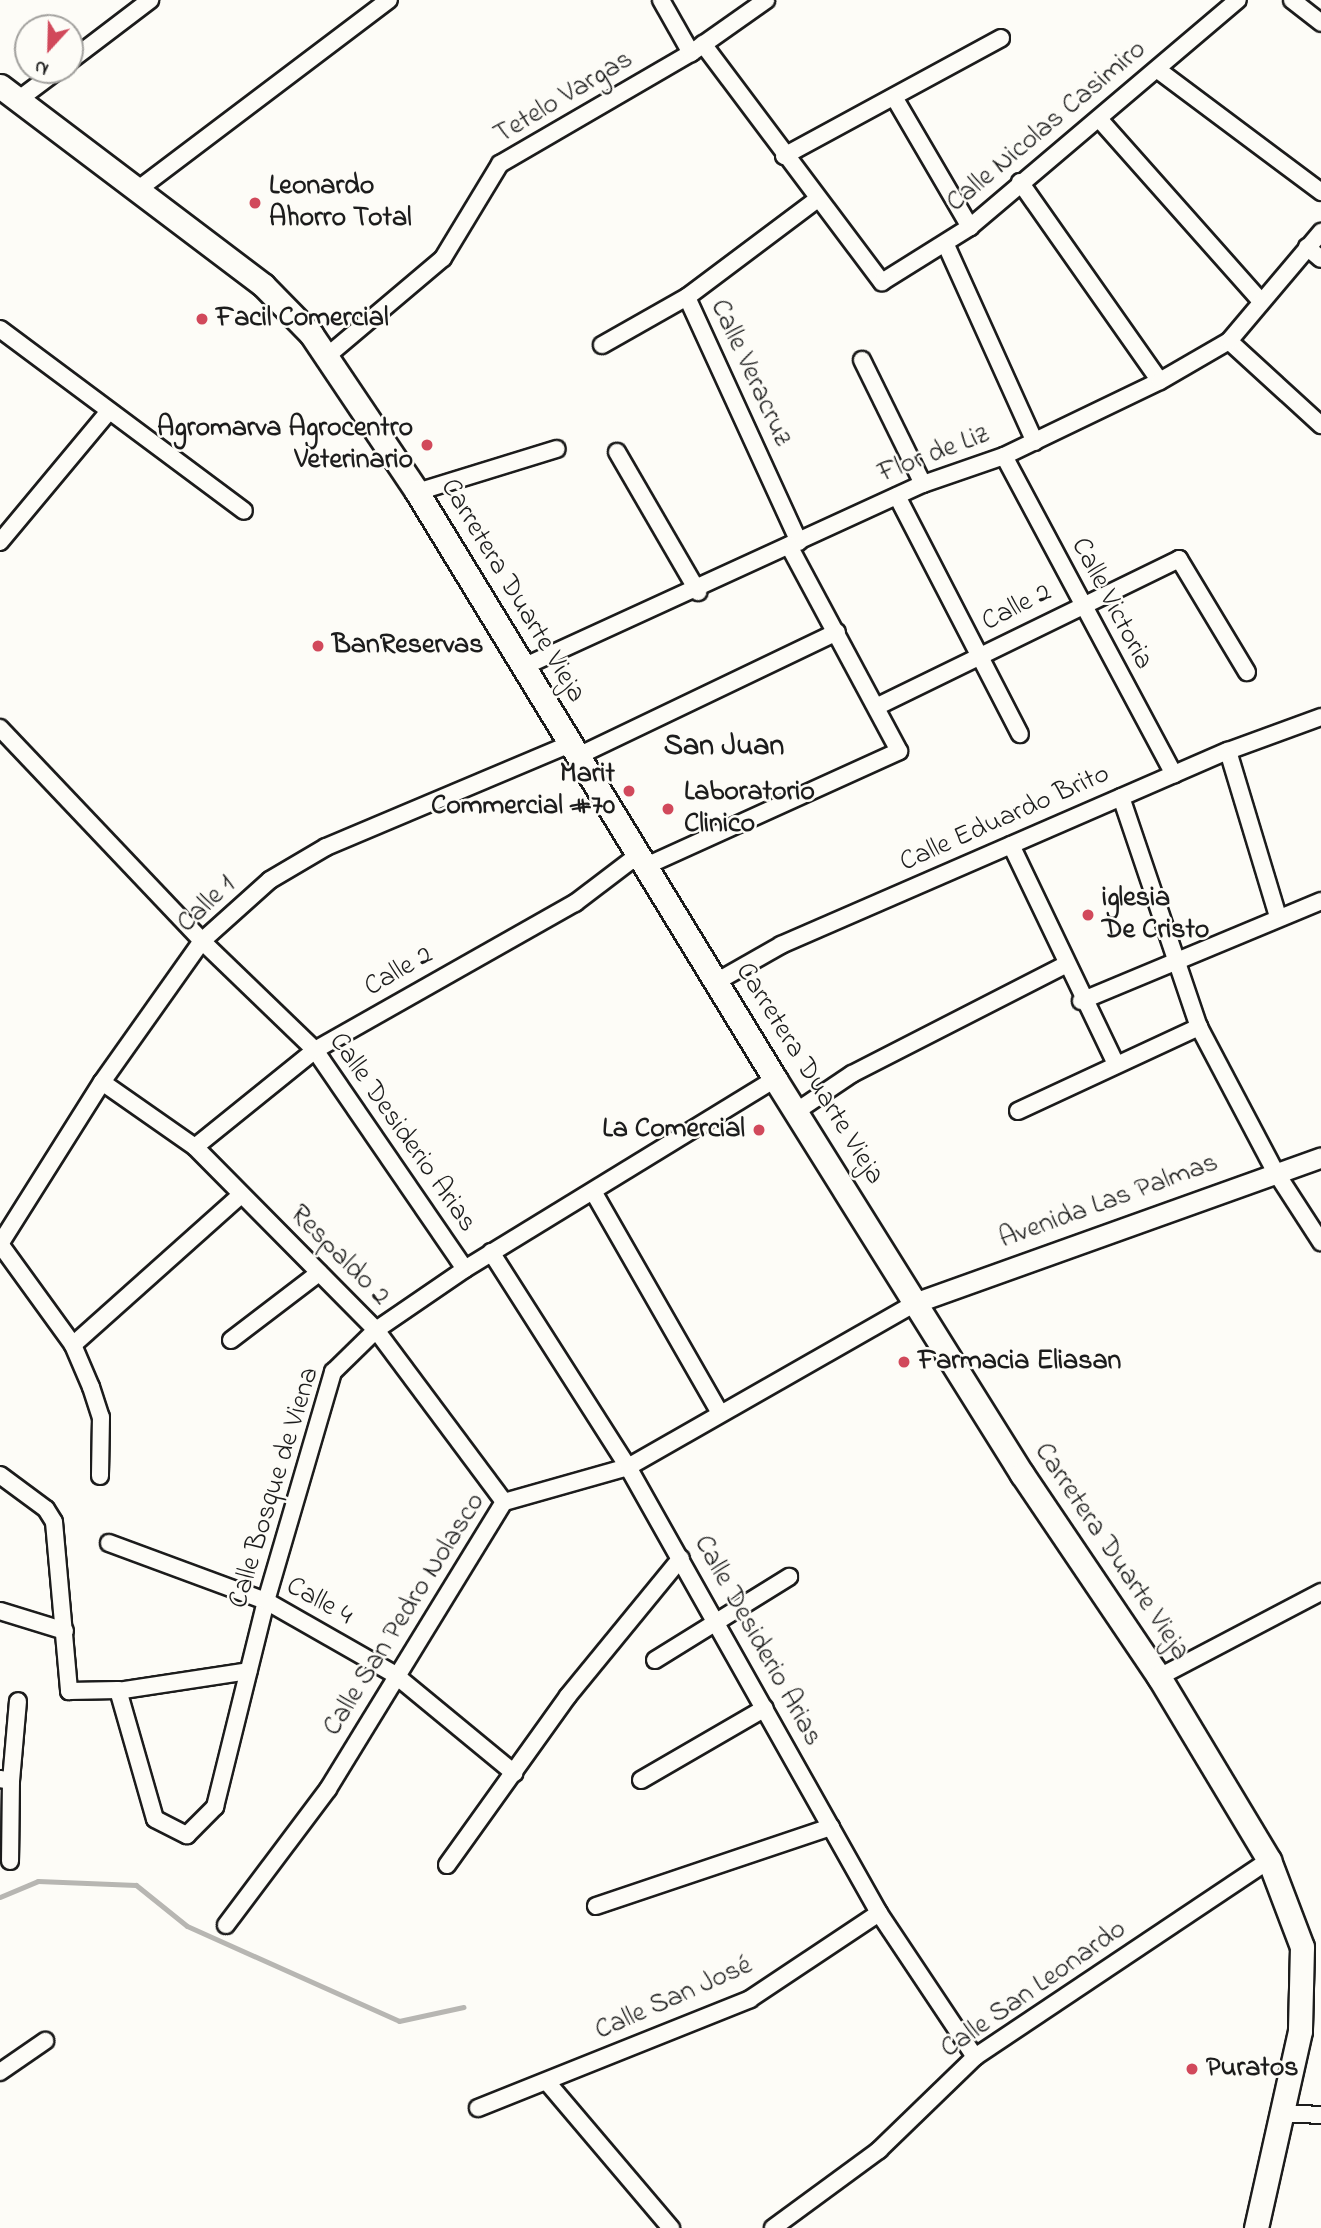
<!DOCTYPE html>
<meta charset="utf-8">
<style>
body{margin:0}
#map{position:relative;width:1321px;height:2228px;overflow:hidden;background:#fdfcf7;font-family:"Indie Flower",sans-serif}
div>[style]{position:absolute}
.stream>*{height:5px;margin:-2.5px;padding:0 2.5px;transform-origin:2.5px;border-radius:2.5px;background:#b7b6b2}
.roads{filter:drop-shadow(2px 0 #1c1c1c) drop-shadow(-2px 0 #1c1c1c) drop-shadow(0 2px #1c1c1c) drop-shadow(0 -2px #1c1c1c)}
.minor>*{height:16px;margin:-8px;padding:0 8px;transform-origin:8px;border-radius:8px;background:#fdfcf7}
.tertiary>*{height:19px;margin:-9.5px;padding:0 9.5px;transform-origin:9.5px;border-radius:9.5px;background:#fdfcf7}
.secondary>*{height:23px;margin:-11.5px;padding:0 11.5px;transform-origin:11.5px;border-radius:11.5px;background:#fdfcf7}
.dots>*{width:19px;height:19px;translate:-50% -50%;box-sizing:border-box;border:4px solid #fdfcf7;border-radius:50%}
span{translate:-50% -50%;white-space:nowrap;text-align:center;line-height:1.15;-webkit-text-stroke:5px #fdfcf7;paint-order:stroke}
.street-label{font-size:28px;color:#1c1c1c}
.poi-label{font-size:28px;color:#1c1c1c;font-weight:700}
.left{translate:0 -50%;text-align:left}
.right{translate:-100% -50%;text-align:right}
.neighbourhood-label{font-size:30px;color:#1c1c1c;font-weight:700}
.north{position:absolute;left:14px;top:14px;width:70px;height:70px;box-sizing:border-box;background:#fdfcf7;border:2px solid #a3a29f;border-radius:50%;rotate:202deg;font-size:19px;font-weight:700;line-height:28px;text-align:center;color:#1c1c1c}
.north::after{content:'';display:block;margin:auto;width:24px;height:32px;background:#d1495b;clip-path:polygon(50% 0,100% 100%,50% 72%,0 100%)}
</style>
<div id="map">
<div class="stream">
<div style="left:0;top:1897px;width:41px;rotate:-22.8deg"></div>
<div style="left:38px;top:1881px;width:98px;rotate:2.3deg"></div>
<div style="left:136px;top:1885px;width:65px;rotate:38.8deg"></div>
<div style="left:187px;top:1926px;width:232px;rotate:24.1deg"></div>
<div style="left:399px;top:2021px;width:66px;rotate:-12.3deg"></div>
</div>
<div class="roads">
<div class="minor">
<div style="left:661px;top:0;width:61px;rotate:60.5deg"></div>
<div style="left:1292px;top:0;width:37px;rotate:38deg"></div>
<div style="left:703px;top:44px;width:298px;rotate:53.1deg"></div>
<div style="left:882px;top:282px;width:104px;rotate:-32deg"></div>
<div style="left:970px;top:227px;width:351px;rotate:-40.3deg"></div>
<div style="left:70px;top:61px;width:101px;rotate:-37.3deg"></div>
<div style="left:1158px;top:70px;width:204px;rotate:36.8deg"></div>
<div style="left:894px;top:97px;width:151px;rotate:59.7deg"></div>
<div style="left:18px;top:100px;width:50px;rotate:-36.9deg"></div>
<div style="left:1100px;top:120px;width:241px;rotate:48.4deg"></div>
<div style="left:784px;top:156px;width:247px;rotate:-28.5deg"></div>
<div style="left:1020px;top:182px;width:243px;rotate:54.9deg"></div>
<div style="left:140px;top:188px;width:312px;rotate:-37.1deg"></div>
<div style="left:946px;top:245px;width:216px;rotate:65.7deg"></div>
<div style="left:1307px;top:247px;width:18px;rotate:41deg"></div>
<div style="left:0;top:329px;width:304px;rotate:36.7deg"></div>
<div style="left:1229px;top:341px;width:125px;rotate:42.4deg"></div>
<div style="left:602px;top:345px;width:98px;rotate:-29.5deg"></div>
<div style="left:326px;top:357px;width:153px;rotate:-40.2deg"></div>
<div style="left:443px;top:258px;width:110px;rotate:-58.8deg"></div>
<div style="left:500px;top:164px;width:221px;rotate:-30.2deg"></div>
<div style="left:691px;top:53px;width:92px;rotate:-35.2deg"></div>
<div style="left:862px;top:360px;width:138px;rotate:63.8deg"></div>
<div style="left:617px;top:452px;width:162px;rotate:59.9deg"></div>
<div style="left:1004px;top:456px;width:361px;rotate:61.9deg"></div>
<div style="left:417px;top:492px;width:146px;rotate:-17.1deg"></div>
<div style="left:897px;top:496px;width:268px;rotate:62.7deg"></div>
<div style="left:0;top:542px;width:170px;rotate:-50.2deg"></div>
<div style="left:799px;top:542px;width:269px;rotate:-114.6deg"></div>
<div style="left:687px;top:297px;width:161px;rotate:-36.9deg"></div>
<div style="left:523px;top:667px;width:440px;rotate:-24.6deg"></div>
<div style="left:923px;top:484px;width:86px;rotate:-19.1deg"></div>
<div style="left:1004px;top:456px;width:173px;rotate:-25.7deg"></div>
<div style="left:1160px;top:381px;width:80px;rotate:-30.1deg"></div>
<div style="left:1229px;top:341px;width:143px;rotate:-49.8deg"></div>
<div style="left:878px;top:706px;width:335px;rotate:-26deg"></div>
<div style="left:1179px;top:559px;width:132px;rotate:59deg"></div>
<div style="left:0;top:728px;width:294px;rotate:46.5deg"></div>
<div style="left:202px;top:941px;width:157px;rotate:44deg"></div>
<div style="left:315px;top:1050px;width:265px;rotate:55.6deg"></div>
<div style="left:1228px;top:751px;width:173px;rotate:73.2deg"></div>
<div style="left:578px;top:756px;width:287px;rotate:-25.6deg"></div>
<div style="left:1121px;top:797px;width:243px;rotate:71.3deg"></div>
<div style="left:1199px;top:1027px;width:163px;rotate:62.2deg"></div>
<div style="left:1275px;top:1171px;width:85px;rotate:57.1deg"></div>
<div style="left:1011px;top:845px;width:241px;rotate:64.4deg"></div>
<div style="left:646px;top:866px;width:278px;rotate:-24.4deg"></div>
<div style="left:899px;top:751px;width:233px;rotate:-118.2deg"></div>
<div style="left:716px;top:982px;width:75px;rotate:-29.6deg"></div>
<div style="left:781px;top:945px;width:487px;rotate:-23.5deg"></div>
<div style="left:1228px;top:751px;width:99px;rotate:-20.1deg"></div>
<div style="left:1081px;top:1001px;width:260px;rotate:-22.6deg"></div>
<div style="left:102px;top:1082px;width:113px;rotate:35deg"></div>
<div style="left:195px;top:1147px;width:257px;rotate:45.3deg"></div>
<div style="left:376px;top:1330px;width:214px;rotate:53.3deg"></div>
<div style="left:797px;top:1111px;width:66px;rotate:-33.9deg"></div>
<div style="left:852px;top:1074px;width:239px;rotate:-27.1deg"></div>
<div style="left:1018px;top:1111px;width:200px;rotate:-24.9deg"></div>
<div style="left:195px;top:1147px;width:154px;rotate:-38.9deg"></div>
<div style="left:315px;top:1050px;width:299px;rotate:-29.5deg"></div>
<div style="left:575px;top:903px;width:79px;rotate:-37.3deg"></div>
<div style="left:594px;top:1193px;width:254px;rotate:60.2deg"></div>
<div style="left:0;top:1244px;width:191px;rotate:-57.8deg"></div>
<div style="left:102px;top:1082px;width:173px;rotate:-54.7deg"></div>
<div style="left:202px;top:941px;width:91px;rotate:-41.9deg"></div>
<div style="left:270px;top:880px;width:65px;rotate:-30.5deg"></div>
<div style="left:326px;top:847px;width:265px;rotate:-22.9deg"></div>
<div style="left:0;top:1244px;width:125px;rotate:54.1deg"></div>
<div style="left:73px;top:1345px;width:46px;rotate:66.8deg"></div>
<div style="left:91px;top:1387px;width:32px;rotate:72deg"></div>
<div style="left:101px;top:1417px;width:59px;rotate:91deg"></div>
<div style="left:491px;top:1252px;width:255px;rotate:57.5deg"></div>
<div style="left:628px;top:1467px;width:512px;rotate:60.63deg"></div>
<div style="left:879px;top:1913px;width:173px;rotate:56.3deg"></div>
<div style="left:231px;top:1340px;width:111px;rotate:-37.3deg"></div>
<div style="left:73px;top:1345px;width:225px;rotate:-41.8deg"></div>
<div style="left:0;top:1475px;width:57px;rotate:36.5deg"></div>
<div style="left:46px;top:1509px;width:15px;rotate:58deg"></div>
<div style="left:54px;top:1522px;width:170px;rotate:84.9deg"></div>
<div style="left:69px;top:1691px;width:49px;rotate:-1.2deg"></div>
<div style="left:118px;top:1690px;width:134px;rotate:74deg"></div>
<div style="left:155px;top:1819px;width:36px;rotate:27deg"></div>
<div style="left:187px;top:1835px;width:40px;rotate:-45deg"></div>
<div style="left:215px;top:1807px;width:212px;rotate:-76.1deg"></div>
<div style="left:266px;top:1601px;width:239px;rotate:-73.7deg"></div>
<div style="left:333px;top:1372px;width:60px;rotate:-44.3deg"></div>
<div style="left:376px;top:1330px;width:108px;rotate:-34.4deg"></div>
<div style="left:465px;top:1269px;width:364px;rotate:-31.5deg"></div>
<div style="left:109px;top:1543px;width:167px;rotate:20.3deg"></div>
<div style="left:266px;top:1601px;width:147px;rotate:29.7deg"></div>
<div style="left:394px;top:1674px;width:156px;rotate:39.5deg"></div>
<div style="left:0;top:1611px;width:68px;rotate:17.1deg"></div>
<div style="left:655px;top:1660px;width:158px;rotate:-31.8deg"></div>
<div style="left:1159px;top:1677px;width:183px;rotate:-27.7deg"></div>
<div style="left:118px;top:1691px;width:132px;rotate:-8.7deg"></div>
<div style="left:0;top:1779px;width:11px;rotate:10deg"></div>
<div style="left:11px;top:1781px;width:80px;rotate:90.7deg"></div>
<div style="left:641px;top:1780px;width:143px;rotate:-30.1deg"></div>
<div style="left:11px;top:1781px;width:80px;rotate:-85deg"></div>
<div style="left:447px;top:1865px;width:208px;rotate:-54.4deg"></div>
<div style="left:568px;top:1696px;width:178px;rotate:-50.7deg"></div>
<div style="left:596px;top:1906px;width:248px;rotate:-18.6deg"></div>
<div style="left:226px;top:1925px;width:170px;rotate:-53.1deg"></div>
<div style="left:328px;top:1789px;width:337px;rotate:-58.5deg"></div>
<div style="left:504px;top:1502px;width:129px;rotate:-15.8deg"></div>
<div style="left:628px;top:1467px;width:333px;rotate:-29.7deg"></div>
<div style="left:0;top:2072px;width:55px;rotate:-34.6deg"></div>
<div style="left:547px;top:2082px;width:192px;rotate:49.7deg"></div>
<div style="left:478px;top:2108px;width:293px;rotate:-21.8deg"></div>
<div style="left:750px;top:1999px;width:155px;rotate:-33.7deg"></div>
<div style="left:1282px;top:2114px;width:39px;rotate:1deg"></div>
<div style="left:773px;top:2228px;width:132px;rotate:-36.3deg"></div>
<div style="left:879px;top:2150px;width:134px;rotate:-44.1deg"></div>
<div style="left:975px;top:2057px;width:354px;rotate:-33.8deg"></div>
</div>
<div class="tertiary">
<div style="left:917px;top:1302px;width:429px;rotate:-19.7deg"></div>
</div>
<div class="secondary">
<div style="left:0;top:86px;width:330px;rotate:37.1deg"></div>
<div style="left:263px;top:285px;width:69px;rotate:45.6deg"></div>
<div style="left:311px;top:334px;width:190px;rotate:56.1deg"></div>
<div style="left:417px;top:492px;width:688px;rotate:58.62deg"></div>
<div style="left:775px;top:1079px;width:466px;rotate:58deg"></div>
<div style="left:1022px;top:1474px;width:245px;rotate:56deg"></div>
<div style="left:1159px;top:1677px;width:214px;rotate:59deg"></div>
<div style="left:1269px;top:1860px;width:93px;rotate:69.2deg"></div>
<div style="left:1302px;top:1947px;width:84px;rotate:91.4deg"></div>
<div style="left:1300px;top:2031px;width:202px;rotate:102.6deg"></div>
</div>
</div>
<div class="dots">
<div style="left:255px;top:203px;background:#d1495b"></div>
<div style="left:202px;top:319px;background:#d1495b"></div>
<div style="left:427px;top:445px;background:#d1495b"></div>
<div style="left:318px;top:646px;background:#d1495b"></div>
<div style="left:629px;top:791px;background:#d1495b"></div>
<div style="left:668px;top:809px;background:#d1495b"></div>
<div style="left:1088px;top:915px;background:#d1495b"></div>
<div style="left:759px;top:1130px;background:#d1495b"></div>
<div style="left:904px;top:1362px;background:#d1495b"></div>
<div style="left:1192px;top:2069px;background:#d1495b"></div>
</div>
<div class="street-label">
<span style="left:564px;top:98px;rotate:-31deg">Tetelo Vargas</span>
<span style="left:1047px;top:127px;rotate:-40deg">Calle Nicolas Casimiro</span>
<span style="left:750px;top:373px;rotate:65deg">Calle Veracruz</span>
<span style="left:934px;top:455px;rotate:-21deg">Flor de Liz</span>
<span style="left:512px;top:591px;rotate:59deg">Carretera Duarte Vieja</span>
<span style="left:1111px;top:604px;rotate:62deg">Calle Victoria</span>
<span style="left:1017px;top:608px;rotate:-27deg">Calle 2</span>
<span style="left:1005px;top:819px;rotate:-24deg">Calle Eduardo Brito</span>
<span style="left:207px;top:905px;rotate:-44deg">Calle 1</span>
<span style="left:399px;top:972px;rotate:-30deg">Calle 2</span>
<span style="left:809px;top:1074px;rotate:58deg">Carretera Duarte Vieja</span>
<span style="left:402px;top:1133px;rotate:55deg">Calle Desiderio Arias</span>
<span style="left:1109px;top:1202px;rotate:-20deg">Avenida Las Palmas</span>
<span style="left:339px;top:1256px;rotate:45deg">Respaldo 2</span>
<span style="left:275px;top:1488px;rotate:-73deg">Calle Bosque de Viena</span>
<span style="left:1111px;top:1552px;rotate:56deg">Carretera Duarte Vieja</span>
<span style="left:319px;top:1602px;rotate:29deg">Calle 4</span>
<span style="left:405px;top:1615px;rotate:-58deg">Calle San Pedro Nolasco</span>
<span style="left:757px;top:1641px;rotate:61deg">Calle Desiderio Arias</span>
<span style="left:1034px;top:1990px;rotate:-35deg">Calle San Leonardo</span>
<span style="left:674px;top:1999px;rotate:-24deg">Calle San José</span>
</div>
<div class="poi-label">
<span class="left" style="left:269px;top:203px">Leonardo<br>Ahorro Total</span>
<span class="left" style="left:216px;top:319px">Facil Comercial</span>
<span class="right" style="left:413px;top:445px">Agromarva Agrocentro<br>Veterinario</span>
<span class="left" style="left:332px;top:646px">BanReservas</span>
<span class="right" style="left:615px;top:791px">Marit<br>Commercial #70</span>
<span class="left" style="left:684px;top:809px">Laboratorio<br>Clinico</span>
<span class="left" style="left:1102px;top:915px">iglesia<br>De Cristo</span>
<span class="right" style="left:745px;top:1130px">La Comercial</span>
<span class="left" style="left:918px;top:1362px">Farmacia Eliasan</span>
<span class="left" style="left:1206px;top:2069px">Puratos</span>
</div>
<div class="neighbourhood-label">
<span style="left:724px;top:747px">San Juan</span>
</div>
<div class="north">N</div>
</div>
